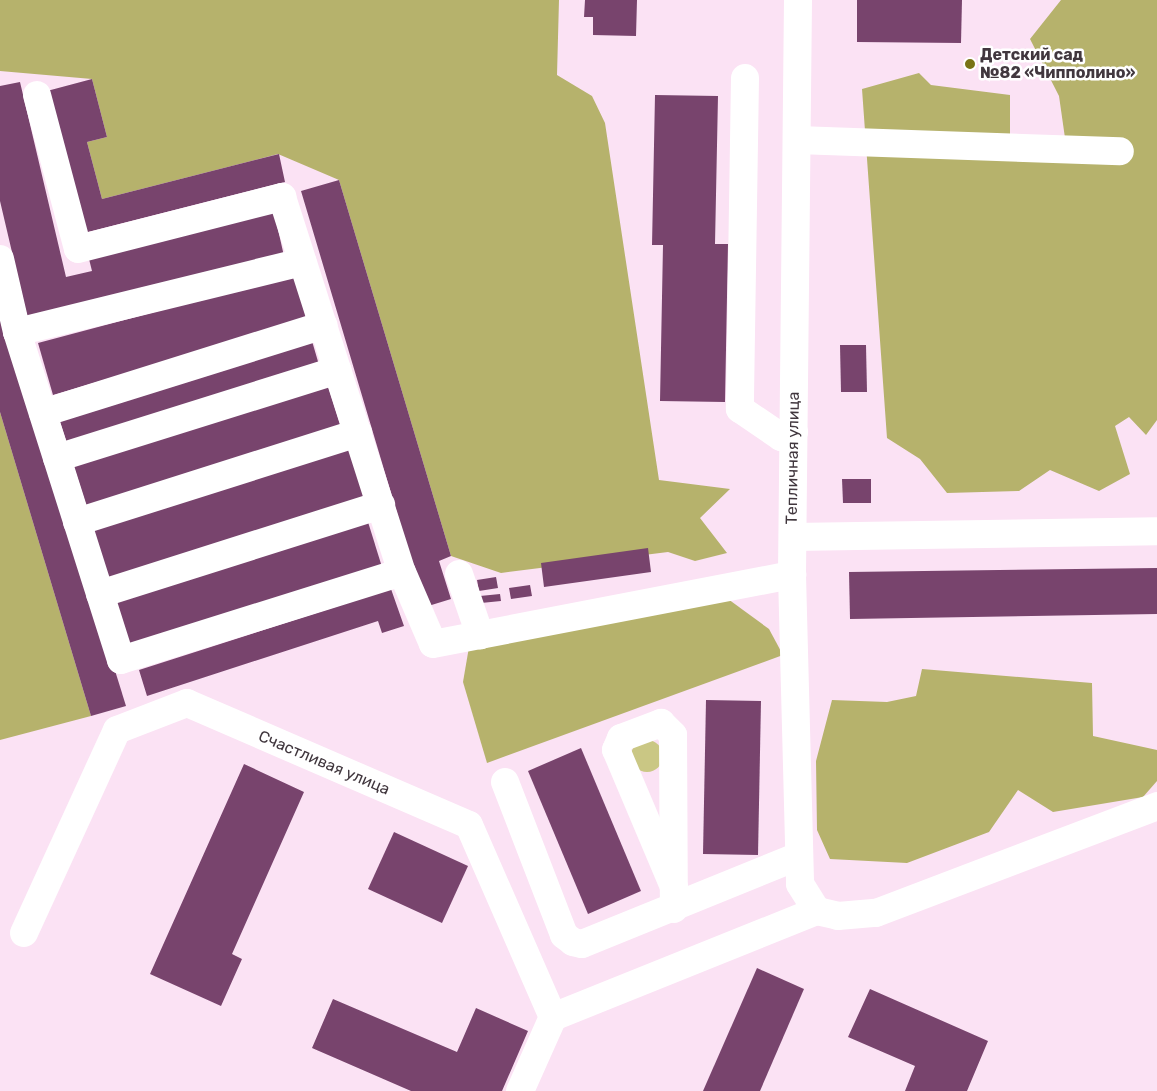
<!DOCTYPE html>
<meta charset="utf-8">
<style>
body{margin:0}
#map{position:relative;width:1157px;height:1091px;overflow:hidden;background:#fbe2f4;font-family:Rubik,sans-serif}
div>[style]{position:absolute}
.green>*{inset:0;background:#cac784}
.round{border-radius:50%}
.forest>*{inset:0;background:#b6b26c}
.building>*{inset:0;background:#78446d}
.minor>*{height:28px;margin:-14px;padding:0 14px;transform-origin:14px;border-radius:14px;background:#fff}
.dots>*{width:14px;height:14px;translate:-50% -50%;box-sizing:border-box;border:2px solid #fff;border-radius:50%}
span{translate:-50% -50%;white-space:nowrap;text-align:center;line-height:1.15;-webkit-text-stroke:5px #fff;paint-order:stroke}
.poi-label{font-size:16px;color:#41373e;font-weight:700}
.left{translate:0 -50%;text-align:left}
.street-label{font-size:16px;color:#41373e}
</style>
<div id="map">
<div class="green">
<div class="round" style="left:631px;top:740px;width:32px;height:32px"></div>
</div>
<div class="forest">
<div style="clip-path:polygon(0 0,559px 0,557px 75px,592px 96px,605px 123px,659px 480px,730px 489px,700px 518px,727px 553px,695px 561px,668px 552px,501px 573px,451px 556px,339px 180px,278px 154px,102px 199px,87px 142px,107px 137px,92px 79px,0 71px)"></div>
<div style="clip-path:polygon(1061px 0,1157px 0,1157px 420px,1146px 435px,1129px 417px,1115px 426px,1130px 474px,1099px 491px,1050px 470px,1019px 491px,947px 493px,920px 459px,887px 438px,862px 89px,919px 73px,931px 85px,1010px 95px,1010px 155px,1068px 159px,1059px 96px,1030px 39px)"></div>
<div style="clip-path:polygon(0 412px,91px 716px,0 740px)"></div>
<div style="clip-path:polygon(728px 599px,769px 629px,783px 655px,487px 763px,463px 682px,469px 647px)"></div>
<div style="clip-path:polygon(922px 669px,1092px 683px,1093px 736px,1157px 750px,1157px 781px,1143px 797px,1053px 812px,1018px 790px,989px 832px,907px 863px,830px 859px,817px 830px,816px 761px,832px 700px,887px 702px,916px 696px)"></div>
</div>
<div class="building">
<div style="clip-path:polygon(585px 0,637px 0,636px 36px,593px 35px,593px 17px,584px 17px)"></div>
<div style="clip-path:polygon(857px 0,962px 0,961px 43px,857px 42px)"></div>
<div style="clip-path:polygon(92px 79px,107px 137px,87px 142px,102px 199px,279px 154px,285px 182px,84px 233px,47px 91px)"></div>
<div style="clip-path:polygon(20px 82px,66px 277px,92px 271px,88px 255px,274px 212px,284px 256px,27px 316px,0 201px,0 86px)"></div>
<div style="clip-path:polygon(655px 95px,718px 96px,715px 244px,728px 244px,725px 402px,660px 401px,663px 245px,652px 245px)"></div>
<div style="clip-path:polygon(339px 180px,451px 556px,439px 561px,451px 599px,425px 607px,301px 191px)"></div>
<div style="clip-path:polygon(294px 275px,307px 320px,53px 395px,38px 343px)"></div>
<div style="clip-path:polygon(0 299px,126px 706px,91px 716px,0 412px)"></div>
<div style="clip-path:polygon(312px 341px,319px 365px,67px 443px,59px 419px)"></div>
<div style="clip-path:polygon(840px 345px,866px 345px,867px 392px,841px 392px)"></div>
<div style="clip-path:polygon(327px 383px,341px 427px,87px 508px,73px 464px)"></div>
<div style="clip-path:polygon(350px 444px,368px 498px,108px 581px,91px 526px)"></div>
<div style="clip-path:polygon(842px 479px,871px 479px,871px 503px,843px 503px)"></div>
<div style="clip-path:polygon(368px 522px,382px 567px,127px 648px,113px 602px)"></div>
<div style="clip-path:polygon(648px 548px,651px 572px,544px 587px,541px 563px)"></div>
<div style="clip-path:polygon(1157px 568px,1157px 614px,850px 619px,849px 572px)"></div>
<div style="clip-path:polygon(496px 577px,498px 588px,479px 591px,477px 580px)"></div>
<div style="clip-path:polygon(530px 585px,532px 596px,511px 599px,509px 588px)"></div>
<div style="clip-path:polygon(391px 589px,404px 626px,382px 633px,378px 621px,147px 696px,139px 670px)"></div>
<div style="clip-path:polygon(500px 594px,501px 601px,481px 603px,480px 596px)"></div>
<div style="clip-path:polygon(706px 700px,761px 701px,758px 855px,703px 854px)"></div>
<div style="clip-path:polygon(581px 748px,641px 891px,588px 914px,528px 771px)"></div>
<div style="clip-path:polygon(244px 764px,304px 792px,232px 954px,242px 959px,221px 1006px,150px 974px)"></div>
<div style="clip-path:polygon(394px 832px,468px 866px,442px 923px,368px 889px)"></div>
<div style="clip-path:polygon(757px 968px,804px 989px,760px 1091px,703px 1091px)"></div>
<div style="clip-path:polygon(870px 989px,988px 1041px,967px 1091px,905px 1091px,915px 1066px,848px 1037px)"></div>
<div style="clip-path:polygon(333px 999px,457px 1052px,476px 1008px,528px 1031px,502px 1091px,411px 1091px,312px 1048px)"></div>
</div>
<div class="minor">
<div style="left:798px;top:0;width:575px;rotate:90.6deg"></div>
<div style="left:792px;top:575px;width:309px;rotate:88.5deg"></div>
<div style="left:800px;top:884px;width:32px;rotate:58deg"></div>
<div style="left:745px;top:78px;width:331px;rotate:90.9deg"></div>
<div style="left:740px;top:409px;width:50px;rotate:34.3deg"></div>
<div style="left:781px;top:437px;width:14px;rotate:-21deg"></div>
<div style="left:37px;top:95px;width:159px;rotate:75.1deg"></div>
<div style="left:78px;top:249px;width:211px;rotate:-14.3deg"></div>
<div style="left:282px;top:197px;width:394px;rotate:72.3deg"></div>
<div style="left:402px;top:572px;width:78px;rotate:66.7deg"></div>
<div style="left:433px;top:644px;width:366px;rotate:-10.9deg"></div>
<div style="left:797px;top:140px;width:323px;rotate:2deg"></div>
<div style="left:0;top:259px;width:75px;rotate:76.9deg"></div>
<div style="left:17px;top:332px;width:344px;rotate:72.4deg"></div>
<div style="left:121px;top:660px;width:294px;rotate:-17.4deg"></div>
<div style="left:17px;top:332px;width:294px;rotate:-13.8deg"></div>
<div style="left:43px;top:413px;width:294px;rotate:-17.4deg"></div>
<div style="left:57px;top:458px;width:294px;rotate:-17.4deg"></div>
<div style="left:77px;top:522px;width:295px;rotate:-17.6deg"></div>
<div style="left:793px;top:537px;width:364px;rotate:-0.9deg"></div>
<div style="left:459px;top:574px;width:65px;rotate:71deg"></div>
<div style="left:100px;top:594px;width:295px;rotate:-17.6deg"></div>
<div style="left:505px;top:782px;width:164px;rotate:68.9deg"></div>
<div style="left:564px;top:935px;width:11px;rotate:38deg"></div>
<div style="left:573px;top:942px;width:9px;rotate:13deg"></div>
<div style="left:582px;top:944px;width:234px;rotate:-22.1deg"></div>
<div style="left:674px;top:887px;width:149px;rotate:-112.9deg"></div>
<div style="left:616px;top:750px;width:13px;rotate:-67deg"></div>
<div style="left:621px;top:738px;width:43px;rotate:-20.6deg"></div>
<div style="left:661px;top:723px;width:17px;rotate:45deg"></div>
<div style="left:673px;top:735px;width:174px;rotate:89.7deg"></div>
<div style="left:24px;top:933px;width:223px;rotate:-65.4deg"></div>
<div style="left:117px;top:730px;width:75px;rotate:-21.1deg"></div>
<div style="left:187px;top:703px;width:307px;rotate:23.4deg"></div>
<div style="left:469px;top:825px;width:210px;rotate:66.4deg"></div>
<div style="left:553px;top:1017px;width:81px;rotate:114deg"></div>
<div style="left:553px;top:1017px;width:284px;rotate:-21.9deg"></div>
<div style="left:817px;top:911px;width:22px;rotate:13deg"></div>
<div style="left:838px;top:916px;width:38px;rotate:-5deg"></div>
<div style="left:876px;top:913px;width:301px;rotate:-20.8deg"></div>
</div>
<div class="dots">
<div style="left:970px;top:64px;background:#797316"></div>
</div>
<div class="poi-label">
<span class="left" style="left:980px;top:64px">Детский сад<br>№82 «Чипполино»</span>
</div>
<div class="street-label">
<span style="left:793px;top:458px;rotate:-89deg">Тепличная улица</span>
<span style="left:324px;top:763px;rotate:23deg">Счастливая улица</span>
</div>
</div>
